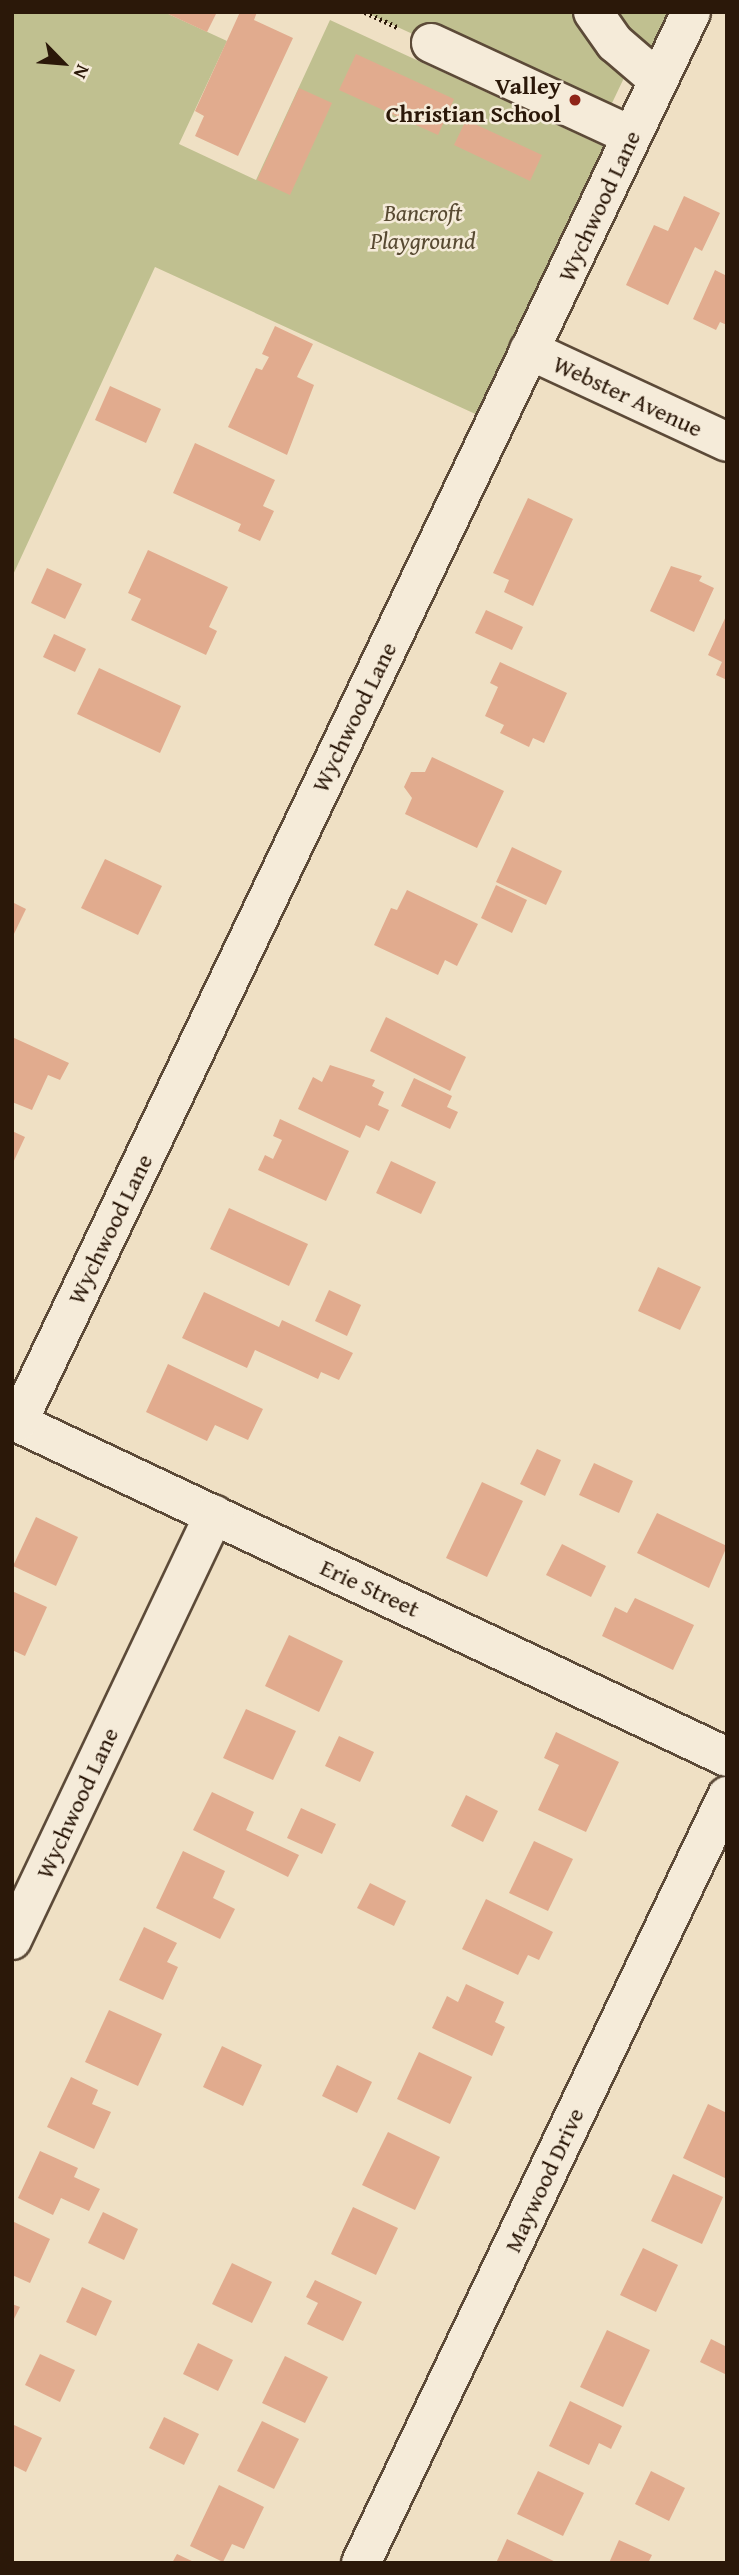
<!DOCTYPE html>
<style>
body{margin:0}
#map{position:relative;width:739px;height:2575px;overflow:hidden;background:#efe0c4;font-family:"Gentium Book Plus",serif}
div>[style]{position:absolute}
.green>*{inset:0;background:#c0c090}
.building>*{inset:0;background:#e1ab8e}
.path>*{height:4.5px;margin-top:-2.25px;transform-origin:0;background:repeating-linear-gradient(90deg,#2b1809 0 2px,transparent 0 5.5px)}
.roads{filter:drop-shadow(2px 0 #5c4a38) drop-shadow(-2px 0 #5c4a38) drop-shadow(0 2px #5c4a38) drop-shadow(0 -2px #5c4a38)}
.minor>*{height:38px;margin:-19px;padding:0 19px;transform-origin:19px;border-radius:19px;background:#f5ebd9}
.dots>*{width:19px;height:19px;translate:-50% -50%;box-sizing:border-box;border:4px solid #f5ebd9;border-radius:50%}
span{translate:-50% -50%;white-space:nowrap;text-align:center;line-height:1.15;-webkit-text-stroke:5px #f5ebd9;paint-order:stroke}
.poi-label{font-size:24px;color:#2b1809;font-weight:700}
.right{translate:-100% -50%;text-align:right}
.street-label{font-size:24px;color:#2b1809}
.park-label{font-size:24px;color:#584a32;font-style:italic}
.frame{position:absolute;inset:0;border:14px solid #2b1809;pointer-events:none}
.north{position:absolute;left:28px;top:28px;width:70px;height:70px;-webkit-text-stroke:5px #f5ebd9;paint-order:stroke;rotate:115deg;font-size:19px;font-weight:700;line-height:28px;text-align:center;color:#2b1809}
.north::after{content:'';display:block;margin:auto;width:24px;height:32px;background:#2b1809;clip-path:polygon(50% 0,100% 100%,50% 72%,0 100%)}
</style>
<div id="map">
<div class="green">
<div style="clip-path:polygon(12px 12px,164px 12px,227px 41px,179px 144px,256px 180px,330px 20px,622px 155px,495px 423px,155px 267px,12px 577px)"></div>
<div style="clip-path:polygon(365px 12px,420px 13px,691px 12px,658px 80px,633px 59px,603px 122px)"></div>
</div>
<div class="building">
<div style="clip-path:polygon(164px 12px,217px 12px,207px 32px)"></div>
<div style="clip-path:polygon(240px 12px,257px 12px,254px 20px,293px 38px,238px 156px,195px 136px,204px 116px,195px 111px)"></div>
<div style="clip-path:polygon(356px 54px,454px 99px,438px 135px,339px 90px)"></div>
<div style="clip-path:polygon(299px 88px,332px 103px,290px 195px,257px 180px)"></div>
<div style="clip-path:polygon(466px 120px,542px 155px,530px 181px,454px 145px)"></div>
<div style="clip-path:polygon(684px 196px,720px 213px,702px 251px,695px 247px,668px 305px,626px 285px,654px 225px,668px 231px)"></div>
<div style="clip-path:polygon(715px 270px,727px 276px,727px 325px,720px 322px,716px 330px,693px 319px)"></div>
<div style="clip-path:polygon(275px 326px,313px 344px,297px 377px,314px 385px,287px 455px,228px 427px,256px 368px,262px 370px,269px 357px,262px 354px)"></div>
<div style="clip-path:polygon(110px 386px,161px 409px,146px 443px,95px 420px)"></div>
<div style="clip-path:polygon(195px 443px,275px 480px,263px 506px,274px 511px,260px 541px,238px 531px,241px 524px,173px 493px)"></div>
<div style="clip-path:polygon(528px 498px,573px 519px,533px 606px,504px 592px,509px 580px,493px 573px)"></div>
<div style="clip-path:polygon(148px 550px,228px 587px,209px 627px,217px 631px,206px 655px,131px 620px,141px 599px,128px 593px)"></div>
<div style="clip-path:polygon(671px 566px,702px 576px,699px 581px,714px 588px,694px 632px,650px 611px)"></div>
<div style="clip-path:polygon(47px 568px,82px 584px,65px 619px,31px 603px)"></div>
<div style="clip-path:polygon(486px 610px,523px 627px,512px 650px,475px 633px)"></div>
<div style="clip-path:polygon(727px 614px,727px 680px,716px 675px,722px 662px,708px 655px)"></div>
<div style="clip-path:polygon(54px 634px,86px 649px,75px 672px,43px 657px)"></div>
<div style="clip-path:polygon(500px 662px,567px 693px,544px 743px,533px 738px,529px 747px,500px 733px,504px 725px,485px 716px,498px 687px,490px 683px)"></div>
<div style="clip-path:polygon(99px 668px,181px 706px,160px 753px,77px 714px)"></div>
<div style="clip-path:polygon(432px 757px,504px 791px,477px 848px,405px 814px,412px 798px,404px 787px,411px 772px,425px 772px)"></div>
<div style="clip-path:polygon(512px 847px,562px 871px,546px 905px,496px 882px)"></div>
<div style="clip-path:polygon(105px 859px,162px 886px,138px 935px,81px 908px)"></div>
<div style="clip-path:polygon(496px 885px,527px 900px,512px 933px,481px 918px)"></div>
<div style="clip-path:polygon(407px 890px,478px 924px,457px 966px,445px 960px,438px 975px,374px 945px,391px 908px,397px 910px)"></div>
<div style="clip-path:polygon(12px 902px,26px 909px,12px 938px)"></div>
<div style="clip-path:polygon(386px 1017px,466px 1057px,450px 1091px,370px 1051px)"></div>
<div style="clip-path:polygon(12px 1037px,69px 1063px,60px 1080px,48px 1075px,32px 1110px,12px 1102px)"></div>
<div style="clip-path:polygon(330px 1065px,375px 1080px,372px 1086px,384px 1092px,378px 1105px,389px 1110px,379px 1131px,366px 1125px,360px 1138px,298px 1109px,313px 1077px,322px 1082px)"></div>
<div style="clip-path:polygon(414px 1078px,452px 1096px,447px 1107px,458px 1112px,450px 1129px,401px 1106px)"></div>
<div style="clip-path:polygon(280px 1119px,349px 1151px,326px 1201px,258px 1170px,265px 1155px,273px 1159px,282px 1140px,273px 1136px)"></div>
<div style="clip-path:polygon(12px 1131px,25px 1137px,12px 1165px)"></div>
<div style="clip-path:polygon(391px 1161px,436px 1182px,421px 1214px,376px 1193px)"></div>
<div style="clip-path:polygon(229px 1208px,308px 1244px,289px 1286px,210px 1249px)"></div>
<div style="clip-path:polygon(658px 1267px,701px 1287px,680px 1330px,638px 1311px)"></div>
<div style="clip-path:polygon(329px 1290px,361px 1305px,347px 1336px,315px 1321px)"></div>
<div style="clip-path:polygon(204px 1292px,279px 1327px,282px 1320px,353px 1353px,339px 1380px,321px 1372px,318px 1379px,255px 1350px,247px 1368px,182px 1338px)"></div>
<div style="clip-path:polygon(168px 1364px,263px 1409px,248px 1440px,215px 1425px,207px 1441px,146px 1412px)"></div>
<div style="clip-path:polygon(537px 1449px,561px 1460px,545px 1496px,520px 1484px)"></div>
<div style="clip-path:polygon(594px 1463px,633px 1481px,619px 1513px,579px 1495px)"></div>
<div style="clip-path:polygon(482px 1482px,523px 1501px,487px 1577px,446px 1558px)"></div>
<div style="clip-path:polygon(657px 1513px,727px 1546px,709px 1588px,637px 1553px)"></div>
<div style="clip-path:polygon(36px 1517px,78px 1537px,56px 1586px,13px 1566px)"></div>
<div style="clip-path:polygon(562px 1544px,606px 1566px,591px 1597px,546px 1575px)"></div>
<div style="clip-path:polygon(12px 1591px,47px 1607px,25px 1656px,12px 1650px)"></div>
<div style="clip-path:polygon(635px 1598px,694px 1625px,673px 1670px,602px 1636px,615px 1607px,627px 1613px)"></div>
<div style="clip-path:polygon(289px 1635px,343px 1661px,319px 1712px,265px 1686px)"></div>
<div style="clip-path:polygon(246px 1709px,296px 1731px,273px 1780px,223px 1758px)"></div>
<div style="clip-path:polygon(556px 1732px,619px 1762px,586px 1832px,538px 1810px,559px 1765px,544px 1758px)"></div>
<div style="clip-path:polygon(339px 1736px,374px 1752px,360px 1782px,325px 1766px)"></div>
<div style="clip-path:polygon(212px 1792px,254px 1812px,246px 1830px,299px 1855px,288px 1877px,193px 1830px)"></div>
<div style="clip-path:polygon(466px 1795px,498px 1811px,483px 1842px,451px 1826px)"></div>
<div style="clip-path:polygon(301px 1808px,336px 1824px,322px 1854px,287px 1838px)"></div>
<div style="clip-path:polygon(534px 1841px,573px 1859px,548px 1911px,509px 1893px)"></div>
<div style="clip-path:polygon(183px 1851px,225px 1871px,213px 1898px,235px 1909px,220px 1939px,156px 1908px)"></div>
<div style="clip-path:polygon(370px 1883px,406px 1901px,394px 1926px,357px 1908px)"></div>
<div style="clip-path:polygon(486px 1899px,553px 1932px,539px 1960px,528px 1955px,518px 1975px,462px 1949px)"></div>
<div style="clip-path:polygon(144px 1927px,177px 1943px,167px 1962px,178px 1967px,163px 2000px,119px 1980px)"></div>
<div style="clip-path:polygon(466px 1984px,504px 2002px,495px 2022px,505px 2027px,492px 2056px,432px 2028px,447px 1996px,458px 2002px)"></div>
<div style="clip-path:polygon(109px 2010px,162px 2034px,138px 2086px,85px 2062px)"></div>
<div style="clip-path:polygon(222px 2046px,262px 2065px,243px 2106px,203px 2087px)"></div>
<div style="clip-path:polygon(419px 2052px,472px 2077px,450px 2124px,397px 2099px)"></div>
<div style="clip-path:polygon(337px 2065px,372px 2082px,357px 2113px,322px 2096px)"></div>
<div style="clip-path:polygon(71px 2077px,98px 2090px,92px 2104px,111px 2112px,94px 2149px,47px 2127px)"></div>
<div style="clip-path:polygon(708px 2104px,727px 2113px,727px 2179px,683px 2158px)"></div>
<div style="clip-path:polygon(388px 2132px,440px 2157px,415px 2210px,362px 2185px)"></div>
<div style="clip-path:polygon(40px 2151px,78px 2168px,74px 2177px,100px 2189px,89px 2211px,61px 2198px,53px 2215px,18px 2198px)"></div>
<div style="clip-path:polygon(673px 2174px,723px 2197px,702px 2244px,651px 2221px)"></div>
<div style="clip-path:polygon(353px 2207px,398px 2228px,376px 2275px,331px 2254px)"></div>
<div style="clip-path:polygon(103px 2212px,138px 2229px,124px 2260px,88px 2243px)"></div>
<div style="clip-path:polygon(12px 2221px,50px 2239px,30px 2283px,12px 2275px)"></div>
<div style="clip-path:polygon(643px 2248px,678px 2265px,656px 2312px,620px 2295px)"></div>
<div style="clip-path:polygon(232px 2263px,272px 2282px,252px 2323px,212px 2304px)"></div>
<div style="clip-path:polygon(315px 2280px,362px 2302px,343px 2341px,307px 2324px,318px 2303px,306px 2297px)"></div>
<div style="clip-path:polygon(82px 2287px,112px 2301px,96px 2336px,66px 2322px)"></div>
<div style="clip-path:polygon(12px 2304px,20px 2307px,12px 2323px)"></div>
<div style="clip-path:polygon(607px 2330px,650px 2350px,623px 2407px,580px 2387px)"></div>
<div style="clip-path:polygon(711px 2339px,727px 2347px,727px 2375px,700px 2362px)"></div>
<div style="clip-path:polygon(198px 2343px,233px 2360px,218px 2391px,183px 2374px)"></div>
<div style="clip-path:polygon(40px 2354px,75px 2370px,60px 2402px,25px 2385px)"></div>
<div style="clip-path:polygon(285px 2356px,328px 2377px,305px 2423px,262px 2403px)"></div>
<div style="clip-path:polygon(570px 2401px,622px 2426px,611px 2449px,599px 2443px,589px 2465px,549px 2446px)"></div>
<div style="clip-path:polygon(164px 2417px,199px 2434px,184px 2465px,149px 2448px)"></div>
<div style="clip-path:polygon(262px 2421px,299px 2439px,274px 2489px,237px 2471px)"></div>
<div style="clip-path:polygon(12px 2424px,42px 2438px,26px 2472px,12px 2465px)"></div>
<div style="clip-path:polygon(538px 2471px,584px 2493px,563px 2536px,517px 2514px)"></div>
<div style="clip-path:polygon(651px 2471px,685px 2488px,669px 2521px,635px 2504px)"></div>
<div style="clip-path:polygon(219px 2485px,264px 2507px,244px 2549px,232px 2544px,223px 2562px,190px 2546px)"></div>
<div style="clip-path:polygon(507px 2539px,558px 2563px,496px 2563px)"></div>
<div style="clip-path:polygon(619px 2540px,652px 2555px,648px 2563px,609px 2563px)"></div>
<div style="clip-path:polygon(177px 2554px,196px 2563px,172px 2563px)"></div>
</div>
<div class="path">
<div style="left:365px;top:12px;width:38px;rotate:25deg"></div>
</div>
<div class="roads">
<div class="minor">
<div style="left:593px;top:12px;width:38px;rotate:55deg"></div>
<div style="left:615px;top:43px;width:57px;rotate:40.7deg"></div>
<div style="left:431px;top:43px;width:221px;rotate:24.8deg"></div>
<div style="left:529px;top:350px;width:218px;rotate:24.9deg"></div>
<div style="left:12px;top:1420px;width:790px;rotate:25.24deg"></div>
<div style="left:18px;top:1422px;width:1562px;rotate:-64.48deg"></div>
<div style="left:12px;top:1940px;width:471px;rotate:-64.6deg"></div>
<div style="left:361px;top:2563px;width:850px;rotate:-64.49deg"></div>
</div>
</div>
<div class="dots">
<div style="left:575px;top:100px;background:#8f2418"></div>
</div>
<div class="poi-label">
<span class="right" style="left:561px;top:100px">Valley<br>Christian School</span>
</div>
<div class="street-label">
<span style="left:599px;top:206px;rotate:-65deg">Wychwood Lane</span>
<span style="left:628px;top:396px;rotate:25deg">Webster Avenue</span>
<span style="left:354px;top:717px;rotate:-64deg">Wychwood Lane</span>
<span style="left:110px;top:1229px;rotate:-64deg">Wychwood Lane</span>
<span style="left:370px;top:1588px;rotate:25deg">Erie Street</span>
<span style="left:77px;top:1803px;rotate:-65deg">Wychwood Lane</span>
<span style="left:544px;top:2180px;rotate:-65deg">Maywood Drive</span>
</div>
<div class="park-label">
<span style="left:423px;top:227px">Bancroft<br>Playground</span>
</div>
<div class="frame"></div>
<div class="north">N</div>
</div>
